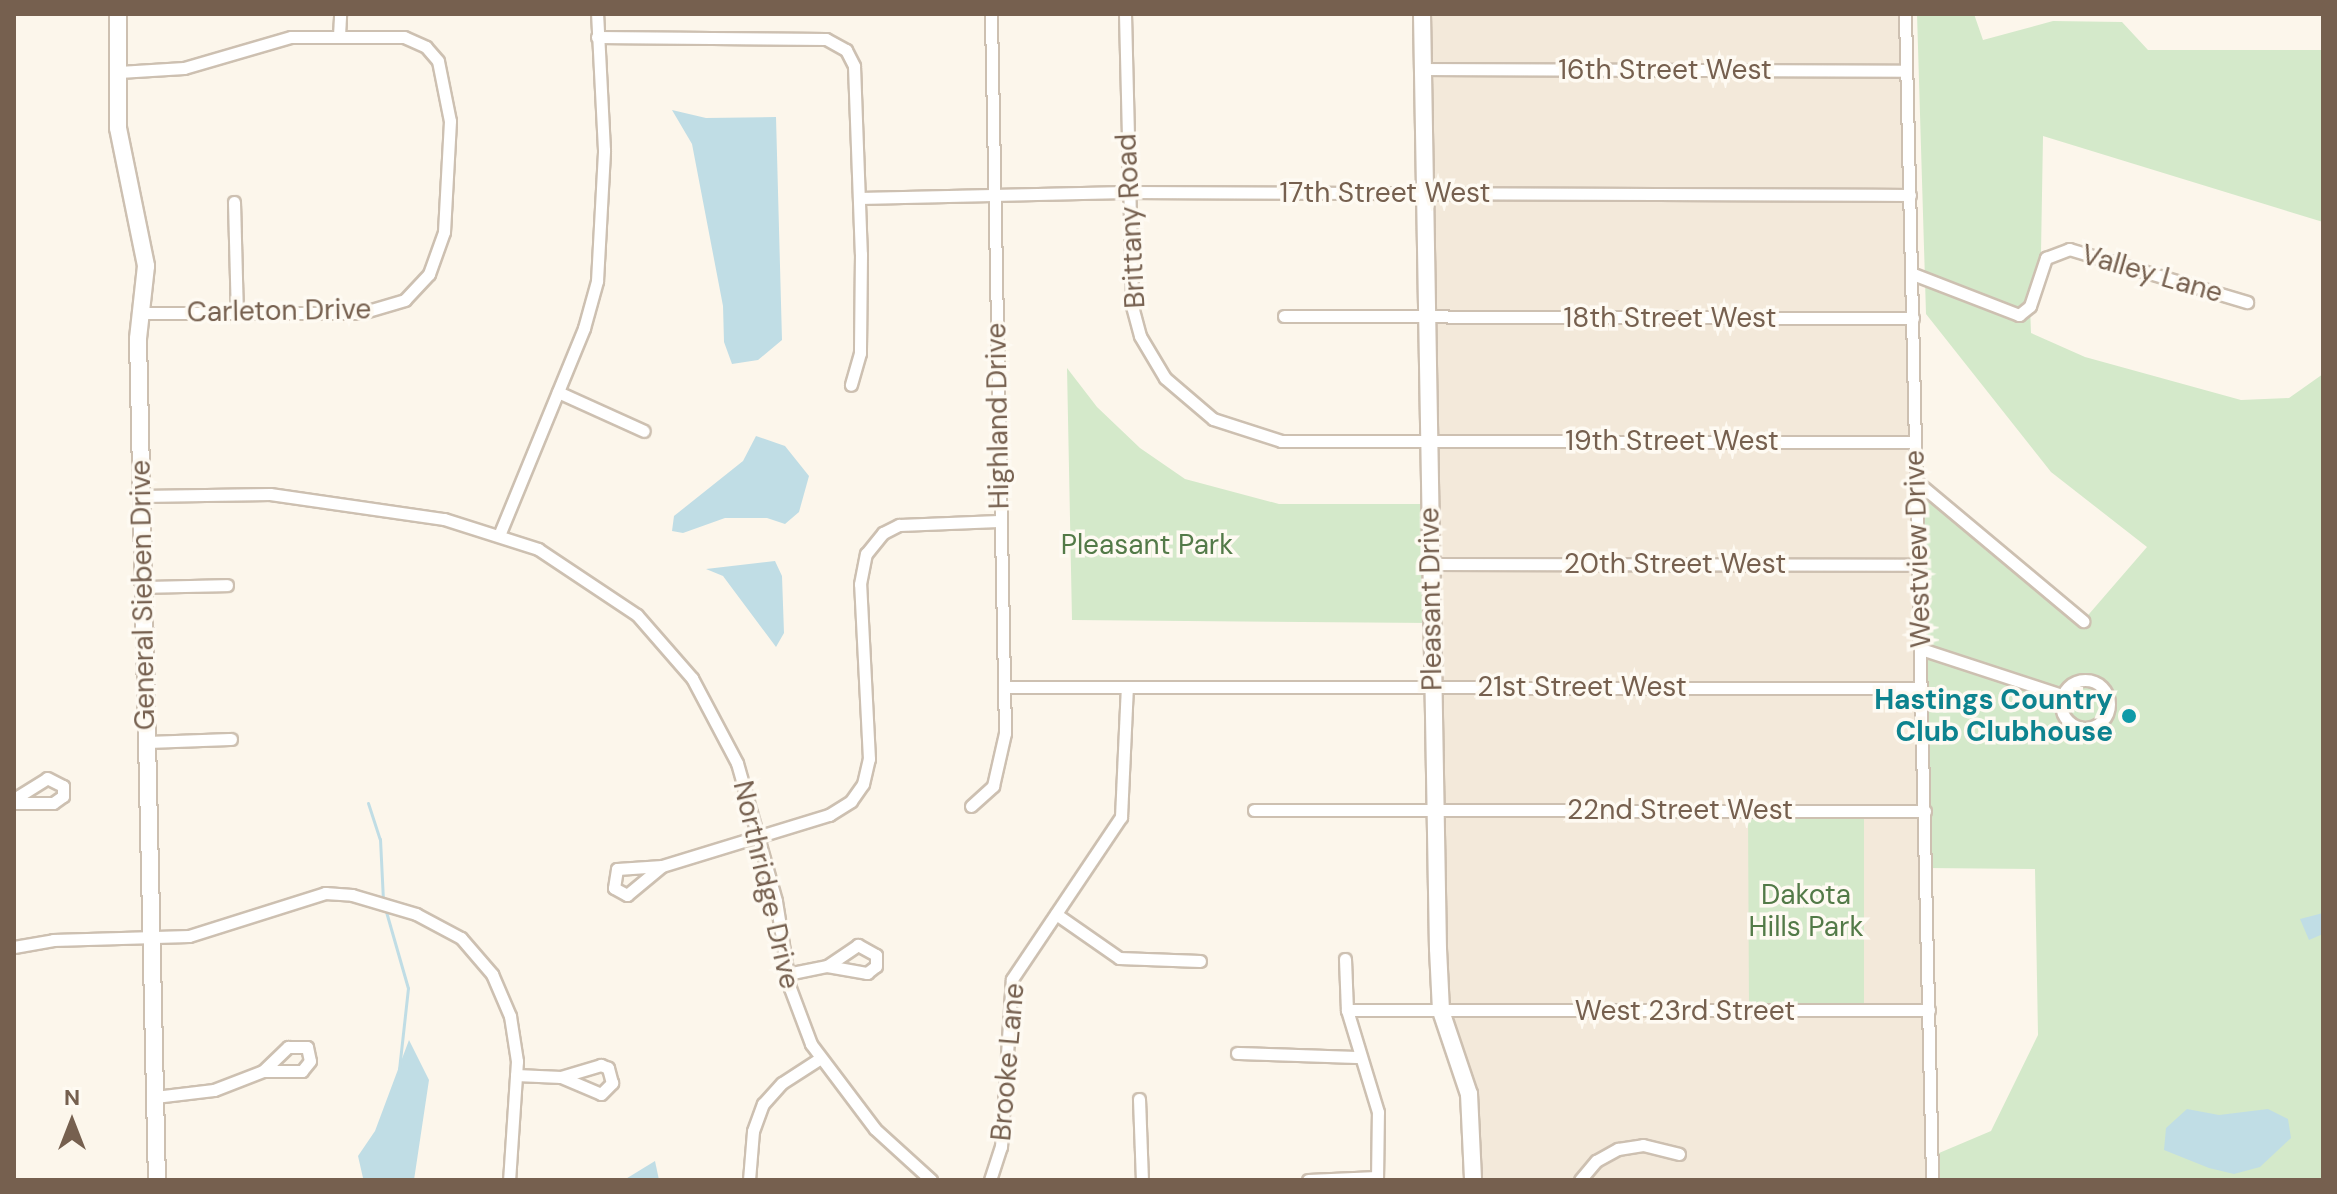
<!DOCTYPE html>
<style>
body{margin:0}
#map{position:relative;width:2337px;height:1194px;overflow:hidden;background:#fcf6eb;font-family:"DM Sans",sans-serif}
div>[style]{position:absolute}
.residential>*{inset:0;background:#f3e9da}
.green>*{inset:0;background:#d4e9ca}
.water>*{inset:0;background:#c0dde5}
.stream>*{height:3px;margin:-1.5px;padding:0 1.5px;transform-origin:1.5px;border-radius:1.5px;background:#c0dde5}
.roads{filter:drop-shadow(2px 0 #cdc0b1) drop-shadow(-2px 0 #cdc0b1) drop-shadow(0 2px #cdc0b1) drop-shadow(0 -2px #cdc0b1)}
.street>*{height:11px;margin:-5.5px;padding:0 5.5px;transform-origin:5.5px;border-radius:5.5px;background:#fff}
.street>.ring{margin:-5.5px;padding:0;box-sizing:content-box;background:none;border:11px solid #fff;border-radius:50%}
.secondary>*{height:16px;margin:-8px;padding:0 8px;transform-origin:8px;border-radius:8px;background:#fff}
.dots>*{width:22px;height:22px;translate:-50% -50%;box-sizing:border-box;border:4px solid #fefaf2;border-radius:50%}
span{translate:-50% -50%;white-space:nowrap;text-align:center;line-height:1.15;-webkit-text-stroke:7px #fefaf2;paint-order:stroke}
.street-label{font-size:28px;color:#76604f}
.park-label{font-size:28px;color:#537a48}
.culture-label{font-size:28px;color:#0d838f;font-weight:700}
.right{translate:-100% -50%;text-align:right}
.frame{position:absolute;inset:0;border:16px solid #76604f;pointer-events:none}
.north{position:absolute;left:32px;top:1082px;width:80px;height:80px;-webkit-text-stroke:6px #fefaf2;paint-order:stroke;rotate:0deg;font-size:22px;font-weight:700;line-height:32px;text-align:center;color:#76604f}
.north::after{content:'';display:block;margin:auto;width:28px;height:36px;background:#76604f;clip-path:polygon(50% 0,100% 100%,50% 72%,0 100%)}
</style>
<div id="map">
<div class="residential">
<div style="clip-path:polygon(1422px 14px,1905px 14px,1932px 1180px,1473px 1180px,1469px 1094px,1441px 1011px)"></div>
</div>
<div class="green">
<div style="clip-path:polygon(1917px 14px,1974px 14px,1983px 40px,2053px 21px,2122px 22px,2148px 50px,2323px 50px,2323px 222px,2043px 136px,2041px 253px,2046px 258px,2030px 306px,2031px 333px,2085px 357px,2241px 400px,2289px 398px,2323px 374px,2323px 1180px,1932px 1180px,1932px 1156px,1991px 1131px,2038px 1035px,2035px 869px,1926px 868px,1917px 482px,2083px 621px,2147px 547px,2051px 472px,1926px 314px)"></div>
<div style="clip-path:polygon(1067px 368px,1097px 407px,1140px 448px,1185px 479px,1279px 504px,1430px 504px,1432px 623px,1072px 620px)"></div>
<div style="clip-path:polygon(1864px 810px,1864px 1011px,1749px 1011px,1748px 811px)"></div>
</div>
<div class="water">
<div style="clip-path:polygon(672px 110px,706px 118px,776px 117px,782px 340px,758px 360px,732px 364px,724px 342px,723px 306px,692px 144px)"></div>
<div style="clip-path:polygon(756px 436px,785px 446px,809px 476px,799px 512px,785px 524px,767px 518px,725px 518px,683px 533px,672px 531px,674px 516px,743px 461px)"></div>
<div style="clip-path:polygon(775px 561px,782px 576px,784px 633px,776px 647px,723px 576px,706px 569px)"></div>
<div style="clip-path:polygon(2323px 913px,2323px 934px,2309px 940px,2300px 919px)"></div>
<div style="clip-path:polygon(409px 1040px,429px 1080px,414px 1180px,363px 1178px,358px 1156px,375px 1131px)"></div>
<div style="clip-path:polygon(2187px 1109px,2219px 1115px,2268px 1109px,2288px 1119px,2291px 1138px,2260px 1167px,2234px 1174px,2209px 1168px,2164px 1150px,2166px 1128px)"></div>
<div style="clip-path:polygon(655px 1161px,659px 1180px,624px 1180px)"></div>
</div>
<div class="stream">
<div style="left:368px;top:803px;width:38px;rotate:72deg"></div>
<div style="left:380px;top:839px;width:62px;rotate:87.2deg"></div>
<div style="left:385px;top:908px;width:83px;rotate:74deg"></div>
<div style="left:408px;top:988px;width:81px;rotate:96.3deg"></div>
</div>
<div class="roads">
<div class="street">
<div style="left:1125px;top:14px;width:292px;rotate:88.6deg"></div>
<div style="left:1132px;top:306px;width:31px;rotate:75deg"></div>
<div style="left:1140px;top:336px;width:49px;rotate:59.2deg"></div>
<div style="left:1165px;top:378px;width:63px;rotate:40.5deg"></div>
<div style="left:1213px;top:419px;width:71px;rotate:17.9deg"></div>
<div style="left:1281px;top:441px;width:634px;rotate:0.09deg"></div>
<div style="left:1905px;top:14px;width:1166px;rotate:88.67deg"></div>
<div style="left:339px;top:36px;width:22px;rotate:-87deg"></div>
<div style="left:597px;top:37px;width:229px;rotate:0.5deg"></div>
<div style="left:826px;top:39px;width:23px;rotate:29deg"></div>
<div style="left:846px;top:50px;width:18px;rotate:63deg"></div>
<div style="left:854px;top:66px;width:188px;rotate:87.9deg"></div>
<div style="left:861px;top:254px;width:99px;rotate:90.6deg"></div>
<div style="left:860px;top:353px;width:33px;rotate:106deg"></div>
<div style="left:1423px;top:69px;width:483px;rotate:0.2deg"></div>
<div style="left:119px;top:72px;width:65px;rotate:-3.5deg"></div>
<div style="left:184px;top:68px;width:111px;rotate:-16.2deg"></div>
<div style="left:291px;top:37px;width:113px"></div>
<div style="left:404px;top:37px;width:24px;rotate:24deg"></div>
<div style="left:426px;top:47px;width:18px;rotate:49deg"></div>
<div style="left:438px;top:61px;width:61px;rotate:78.7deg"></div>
<div style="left:450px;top:121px;width:111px;rotate:93.1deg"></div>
<div style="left:444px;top:232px;width:45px;rotate:109.7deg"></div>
<div style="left:429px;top:274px;width:35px;rotate:133deg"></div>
<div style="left:405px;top:300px;width:46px;rotate:163.5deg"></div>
<div style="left:361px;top:313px;width:219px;rotate:180deg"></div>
<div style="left:859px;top:198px;width:267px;rotate:-1.3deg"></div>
<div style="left:1126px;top:192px;width:784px;rotate:0.22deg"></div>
<div style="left:234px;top:202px;width:111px;rotate:88.5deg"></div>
<div style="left:1913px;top:274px;width:114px;rotate:21.1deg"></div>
<div style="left:2019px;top:315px;width:14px;rotate:-39deg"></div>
<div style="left:2030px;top:306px;width:51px;rotate:-71.6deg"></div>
<div style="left:2046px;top:258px;width:25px;rotate:-21deg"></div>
<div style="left:2069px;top:249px;width:186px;rotate:16.6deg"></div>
<div style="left:1284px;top:316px;width:629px;rotate:0.18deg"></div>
<div style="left:558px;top:392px;width:94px;rotate:24.4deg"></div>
<div style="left:1917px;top:482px;width:217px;rotate:39.9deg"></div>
<div style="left:141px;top:496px;width:129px;rotate:-0.9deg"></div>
<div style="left:270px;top:494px;width:176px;rotate:8.2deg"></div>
<div style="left:444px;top:519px;width:99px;rotate:17.7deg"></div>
<div style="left:538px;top:549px;width:119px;rotate:33.7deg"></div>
<div style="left:637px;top:615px;width:84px;rotate:48.9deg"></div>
<div style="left:692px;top:678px;width:96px;rotate:62.1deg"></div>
<div style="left:737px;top:763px;width:143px;rotate:74.2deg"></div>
<div style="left:776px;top:901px;width:88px;rotate:80.9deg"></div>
<div style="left:790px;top:988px;width:60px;rotate:69.4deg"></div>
<div style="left:811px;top:1044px;width:106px;rotate:53deg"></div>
<div style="left:875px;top:1129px;width:76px;rotate:42.3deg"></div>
<div style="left:500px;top:533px;width:222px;rotate:-67.7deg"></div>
<div style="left:584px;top:328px;width:49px;rotate:-74.5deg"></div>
<div style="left:597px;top:281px;width:131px;rotate:-86.9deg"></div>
<div style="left:604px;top:150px;width:136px;rotate:-92.9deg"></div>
<div style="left:1431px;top:564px;width:488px;rotate:0.1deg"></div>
<div style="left:142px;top:587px;width:85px;rotate:-1.3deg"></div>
<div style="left:1921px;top:649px;width:148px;rotate:18.1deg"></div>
<div class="ring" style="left:2061px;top:680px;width:37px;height:37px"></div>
<div style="left:1004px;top:687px;width:917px;rotate:0.06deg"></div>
<div style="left:146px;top:742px;width:85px;rotate:-2deg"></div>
<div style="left:14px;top:799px;width:39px;rotate:-32deg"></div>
<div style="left:47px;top:778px;width:18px;rotate:27deg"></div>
<div style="left:63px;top:786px;width:10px;rotate:90deg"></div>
<div style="left:63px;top:796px;width:12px;rotate:145deg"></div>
<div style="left:53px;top:803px;width:39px;rotate:180deg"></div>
<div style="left:971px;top:806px;width:30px;rotate:-42deg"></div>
<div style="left:993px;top:786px;width:54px;rotate:-77.2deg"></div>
<div style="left:1005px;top:733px;width:719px;rotate:-91.12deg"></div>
<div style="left:1254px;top:810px;width:671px;rotate:0.09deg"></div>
<div style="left:662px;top:866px;width:45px;rotate:176.2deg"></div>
<div style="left:617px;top:869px;width:19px;rotate:99deg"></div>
<div style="left:614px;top:888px;width:15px;rotate:28deg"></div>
<div style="left:627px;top:895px;width:45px;rotate:-39.6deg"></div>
<div style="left:662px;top:866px;width:175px;rotate:-17deg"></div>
<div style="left:829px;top:815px;width:26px;rotate:-32deg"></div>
<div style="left:851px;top:801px;width:21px;rotate:-55deg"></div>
<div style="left:863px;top:784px;width:26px;rotate:-77deg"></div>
<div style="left:869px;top:759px;width:175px;rotate:-92.9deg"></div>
<div style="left:860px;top:584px;width:31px;rotate:-79deg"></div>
<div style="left:866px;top:554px;width:27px;rotate:-51deg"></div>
<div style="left:883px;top:533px;width:18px;rotate:-27deg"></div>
<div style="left:899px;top:525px;width:100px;rotate:-2.3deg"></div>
<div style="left:1056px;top:914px;width:77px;rotate:34.9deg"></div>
<div style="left:1119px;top:958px;width:81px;rotate:2.1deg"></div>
<div style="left:14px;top:947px;width:40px;rotate:-10deg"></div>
<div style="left:53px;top:940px;width:136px;rotate:-1.7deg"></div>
<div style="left:189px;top:936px;width:143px;rotate:-17.5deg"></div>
<div style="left:325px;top:893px;width:27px;rotate:4deg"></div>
<div style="left:352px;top:895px;width:67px;rotate:16.5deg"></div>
<div style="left:416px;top:914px;width:51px;rotate:28.1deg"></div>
<div style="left:461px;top:938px;width:48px;rotate:49.3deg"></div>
<div style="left:492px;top:974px;width:46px;rotate:66.8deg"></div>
<div style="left:510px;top:1016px;width:46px;rotate:81.2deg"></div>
<div style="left:517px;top:1061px;width:119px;rotate:93.8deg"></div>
<div style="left:1345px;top:959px;width:51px;rotate:87.8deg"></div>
<div style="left:787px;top:974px;width:41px;rotate:-11.3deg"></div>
<div style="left:827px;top:966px;width:41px;rotate:9.9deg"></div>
<div style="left:867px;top:973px;width:11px;rotate:-38deg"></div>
<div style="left:876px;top:966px;width:11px;rotate:-90deg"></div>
<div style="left:876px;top:955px;width:21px;rotate:-151deg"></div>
<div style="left:858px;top:945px;width:37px;rotate:146deg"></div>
<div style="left:1237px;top:1053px;width:121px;rotate:1.9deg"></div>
<div style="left:516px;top:1075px;width:45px;rotate:2.5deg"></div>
<div style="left:561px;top:1077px;width:43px;rotate:23deg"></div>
<div style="left:601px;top:1094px;width:16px;rotate:-45deg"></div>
<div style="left:612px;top:1083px;width:16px;rotate:-105deg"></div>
<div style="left:608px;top:1068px;width:8px;rotate:-157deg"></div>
<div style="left:601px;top:1065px;width:42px;rotate:163.3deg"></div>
<div style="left:155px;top:1097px;width:59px;rotate:-6.8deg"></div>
<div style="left:214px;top:1090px;width:53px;rotate:-21.2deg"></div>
<div style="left:263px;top:1071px;width:35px;rotate:-44deg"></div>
<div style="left:288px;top:1047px;width:19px"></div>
<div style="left:307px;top:1047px;width:14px;rotate:78deg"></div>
<div style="left:310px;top:1061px;width:13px;rotate:129deg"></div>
<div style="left:302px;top:1071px;width:39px;rotate:180deg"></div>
<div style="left:1139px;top:1099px;width:81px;rotate:87.9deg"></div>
<div style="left:749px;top:1180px;width:49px;rotate:-85.3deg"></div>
<div style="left:753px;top:1131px;width:29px;rotate:-70deg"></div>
<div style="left:763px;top:1104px;width:28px;rotate:-48deg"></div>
<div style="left:782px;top:1083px;width:44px;rotate:-33deg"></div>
<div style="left:990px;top:1180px;width:35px;rotate:-72deg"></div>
<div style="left:1001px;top:1147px;width:168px;rotate:-86.3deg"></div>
<div style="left:1012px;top:979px;width:195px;rotate:-56.1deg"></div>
<div style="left:1121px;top:817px;width:130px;rotate:-87.4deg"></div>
<div style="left:1308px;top:1180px;width:69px;rotate:-2.5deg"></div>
<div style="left:1377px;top:1180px;width:68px;rotate:-89.2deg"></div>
<div style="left:1378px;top:1112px;width:107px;rotate:-106.9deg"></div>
<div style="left:1347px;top:1010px;width:582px"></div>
<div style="left:1580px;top:1180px;width:25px;rotate:-50deg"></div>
<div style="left:1596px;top:1161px;width:25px;rotate:-29deg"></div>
<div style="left:1618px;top:1149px;width:25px;rotate:-9deg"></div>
<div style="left:1643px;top:1145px;width:37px;rotate:14deg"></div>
</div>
<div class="secondary">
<div style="left:118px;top:14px;width:114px;rotate:90deg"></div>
<div style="left:118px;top:128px;width:141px;rotate:78.5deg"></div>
<div style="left:146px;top:266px;width:73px;rotate:96.3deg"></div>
<div style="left:138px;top:339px;width:841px;rotate:88.71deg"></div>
<div style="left:1422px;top:14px;width:935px;rotate:89.02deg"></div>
<div style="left:1438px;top:949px;width:62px;rotate:87.2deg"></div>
<div style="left:1441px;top:1011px;width:88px;rotate:71.4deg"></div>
<div style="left:1469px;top:1094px;width:86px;rotate:87.3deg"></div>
</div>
</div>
<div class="dots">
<div style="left:2129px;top:716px;background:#0f9aa8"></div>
</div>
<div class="street-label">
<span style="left:1665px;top:70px">16th Street West</span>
<span style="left:1385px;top:193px">17th Street West</span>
<span style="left:1131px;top:221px;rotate:-93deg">Brittany Road</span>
<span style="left:2152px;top:274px;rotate:16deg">Valley Lane</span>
<span style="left:279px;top:311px;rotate:-1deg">Carleton Drive</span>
<span style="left:1670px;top:318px">18th Street West</span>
<span style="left:998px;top:416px;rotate:-91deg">Highland Drive</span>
<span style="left:1672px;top:441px">19th Street West</span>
<span style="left:1918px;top:549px;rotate:-92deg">Westview Drive</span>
<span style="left:1675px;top:564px">20th Street West</span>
<span style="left:143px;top:595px;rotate:-91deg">General Sieben Drive</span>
<span style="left:1431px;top:599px;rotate:-91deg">Pleasant Drive</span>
<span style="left:1582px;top:687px">21st Street West</span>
<span style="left:1680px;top:810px">22nd Street West</span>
<span style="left:766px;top:885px;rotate:77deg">Northridge Drive</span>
<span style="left:1685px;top:1011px">West 23rd Street</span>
<span style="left:1008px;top:1062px;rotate:-85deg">Brooke Lane</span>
</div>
<div class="park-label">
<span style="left:1147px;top:545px">Pleasant Park</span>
<span style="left:1806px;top:911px">Dakota<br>Hills Park</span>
</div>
<div class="culture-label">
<span class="right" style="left:2113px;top:716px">Hastings Country<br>Club Clubhouse</span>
</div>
<div class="frame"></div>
<div class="north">N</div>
</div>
